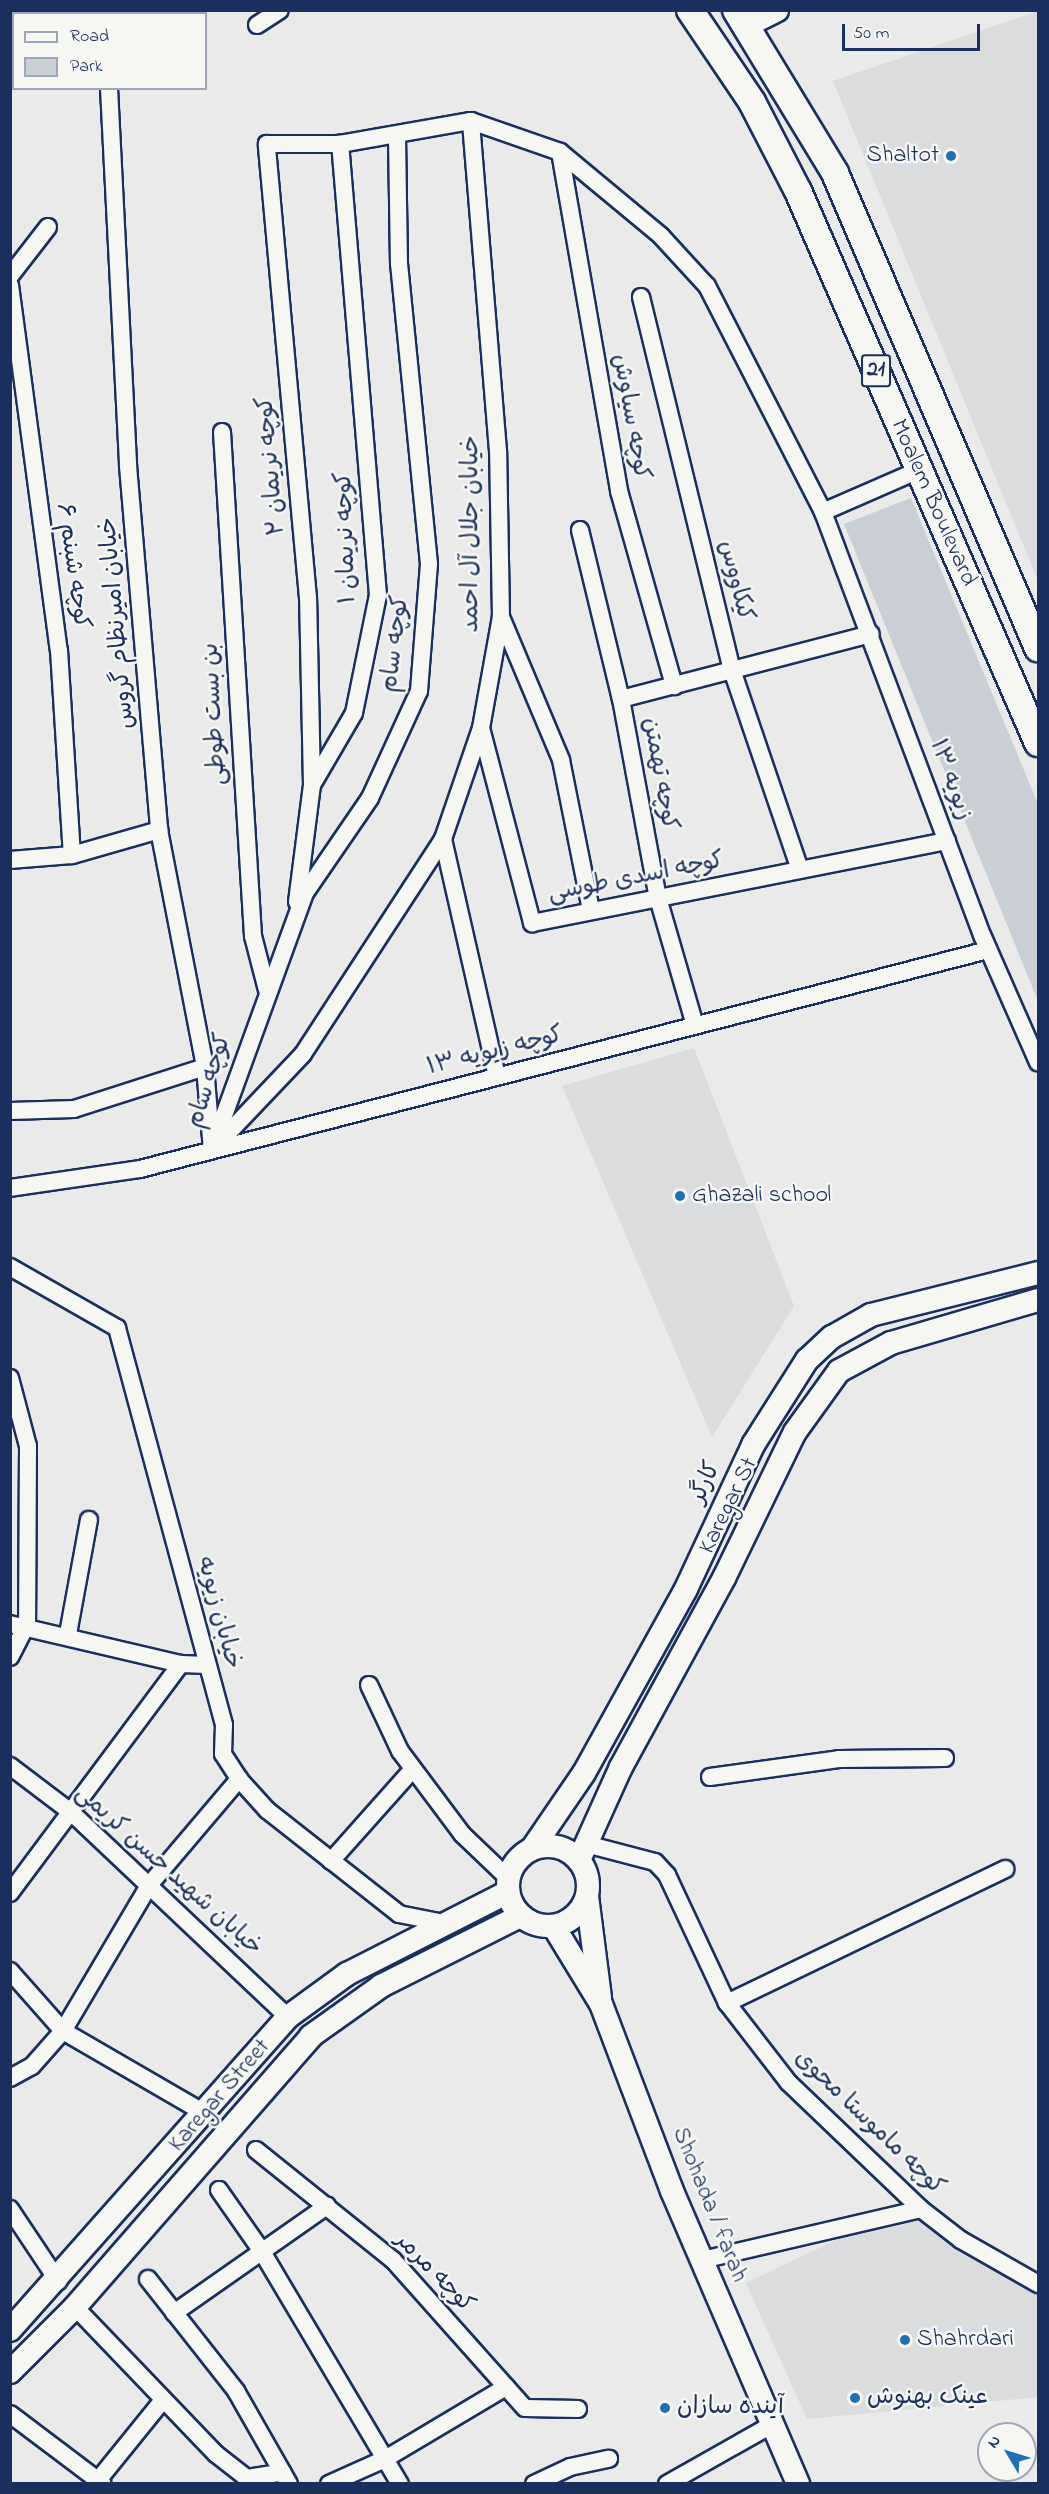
<!DOCTYPE html>
<meta charset="utf-8">
<style>
body{margin:0}
#map{position:relative;width:1049px;height:2494px;overflow:hidden;background:#e9eae9;font-family:"Indie Flower","Playpen Sans Arabic",sans-serif}
div>[style]{position:absolute}
.built>*{inset:0;background:#dadcde}
.green>*{inset:0;background:#caced5}
.roads{filter:drop-shadow(2px 0 #1b2f5e) drop-shadow(-2px 0 #1b2f5e) drop-shadow(0 2px #1b2f5e) drop-shadow(0 -2px #1b2f5e)}
.minor>*{height:16px;margin:-8px;padding:0 8px;transform-origin:8px;border-radius:8px;background:#f6f6f2}
.secondary>*{height:22px;margin:-11px;padding:0 11px;transform-origin:11px;border-radius:11px;background:#f6f6f2}
.secondary>.ring{margin:-11px;padding:0;box-sizing:content-box;background:none;border:22px solid #f6f6f2;border-radius:50%}
.primary>*{height:26px;margin:-13px;padding:0 13px;transform-origin:13px;border-radius:13px;background:#f6f6f2}
.dots>*{width:16px;height:16px;translate:-50% -50%;box-sizing:border-box;border:3px solid #f6f6f2;border-radius:50%}
span{translate:-50% -50%;white-space:nowrap;text-align:center;line-height:1.15;-webkit-text-stroke:5px #f6f6f2;paint-order:stroke}
.shield-label span{padding:2px 4px;background:#f6f6f2;border:2px solid;border-radius:4px;-webkit-text-stroke-width:0}
.shield-label{font-size:22px;color:#1b2f5e;font-weight:700}
.poi-label{font-size:24px;color:#1b2f5e}
.right{translate:-100% -50%;text-align:right}
.left{translate:0 -50%;text-align:left}
.street-label{font-size:24px;color:#1b2f5e}
.frame{position:absolute;inset:0;border:12px solid #1b2f5e;pointer-events:none}
.legend{position:absolute;left:12px;top:12px;width:195px;height:78px;box-sizing:border-box;background:#f6f6f2;border:2px solid #9ea6b7;margin:0;padding:8px 10px;list-style:none;font-size:18px;color:#1b2f5e}
.legend li{display:flex;align-items:center;gap:12px;height:30px}
.legend b{width:30px;border:2px solid #9ea6b7}
.north{position:absolute;left:977px;top:2422px;width:60px;height:60px;box-sizing:border-box;background:#f6f6f2;border:2px solid #9ea6b7;border-radius:50%;rotate:308deg;font-size:16px;font-weight:700;line-height:24px;text-align:center;color:#1b2f5e}
.north::after{content:'';display:block;margin:auto;width:21px;height:27px;background:#1f6fb2;clip-path:polygon(50% 0,100% 100%,50% 72%,0 100%)}
.scale{position:absolute;left:842px;top:24px;width:138px;height:27px;box-sizing:border-box;border:3px solid #1b2f5e;border-top:0;padding-left:8px;font-size:18px;line-height:21px;white-space:nowrap;color:#1b2f5e;-webkit-text-stroke:4px #f6f6f2;paint-order:stroke}
</style>
<div id="map">
<div class="built">
<div style="clip-path:polygon(1038px 11px,1038px 581px,833px 81px)"></div>
<div style="clip-path:polygon(694px 1048px,794px 1306px,712px 1437px,562px 1086px)"></div>
<div style="clip-path:polygon(920px 2200px,961px 2240px,1038px 2284px,1038px 2397px,807px 2419px,746px 2283px)"></div>
</div>
<div class="green">
<div style="clip-path:polygon(911px 498px,1038px 804px,1038px 1001px,844px 524px)"></div>
</div>
<div class="roads">
<div class="minor">
<div style="left:105px;top:10px;width:4px;rotate:90deg"></div>
<div style="left:257px;top:25px;width:27px;rotate:-33deg"></div>
<div style="left:109px;top:88px;width:378px;rotate:87.1deg"></div>
<div style="left:128px;top:466px;width:365px;rotate:85.1deg"></div>
<div style="left:159px;top:830px;width:241px;rotate:79deg"></div>
<div style="left:205px;top:1067px;width:83px;rotate:85.2deg"></div>
<div style="left:560px;top:152px;width:344px;rotate:80.1deg"></div>
<div style="left:619px;top:491px;width:203px;rotate:74.2deg"></div>
<div style="left:10px;top:276px;width:62px;rotate:-52.2deg"></div>
<div style="left:10px;top:285px;width:368px;rotate:82.4deg"></div>
<div style="left:59px;top:650px;width:205px;rotate:86.4deg"></div>
<div style="left:641px;top:297px;width:384px;rotate:76.3deg"></div>
<div style="left:732px;top:670px;width:211px;rotate:71.2deg"></div>
<div style="left:222px;top:432px;width:505px;rotate:86.48deg"></div>
<div style="left:253px;top:936px;width:56px;rotate:75.5deg"></div>
<div style="left:823px;top:512px;width:105px;rotate:-23.6deg"></div>
<div style="left:580px;top:530px;width:174px;rotate:76.4deg"></div>
<div style="left:621px;top:699px;width:202px;rotate:79.5deg"></div>
<div style="left:658px;top:898px;width:132px;rotate:73.8deg"></div>
<div style="left:501px;top:617px;width:155px;rotate:67.2deg"></div>
<div style="left:561px;top:760px;width:153px;rotate:78.7deg"></div>
<div style="left:621px;top:699px;width:258px;rotate:-14.6deg"></div>
<div style="left:481px;top:728px;width:202px;rotate:75.3deg"></div>
<div style="left:532px;top:923px;width:423px;rotate:-11.2deg"></div>
<div style="left:312px;top:785px;width:187px;rotate:-91.2deg"></div>
<div style="left:308px;top:598px;width:456px;rotate:-95.2deg"></div>
<div style="left:267px;top:144px;width:73px"></div>
<div style="left:340px;top:144px;width:133px;rotate:-10deg"></div>
<div style="left:471px;top:121px;width:94px;rotate:19.2deg"></div>
<div style="left:560px;top:152px;width:131px;rotate:39.7deg"></div>
<div style="left:661px;top:236px;width:68px;rotate:47.4deg"></div>
<div style="left:707px;top:286px;width:254px;rotate:62.8deg"></div>
<div style="left:823px;top:512px;width:454px;rotate:69.4deg"></div>
<div style="left:983px;top:937px;width:137px;rotate:66.3deg"></div>
<div style="left:443px;top:839px;width:243px;rotate:77.2deg"></div>
<div style="left:10px;top:860px;width:62px;rotate:-4.6deg"></div>
<div style="left:72px;top:855px;width:91px;rotate:-16deg"></div>
<div style="left:297px;top:902px;width:118px;rotate:-82.7deg"></div>
<div style="left:312px;top:785px;width:83px;rotate:-59.7deg"></div>
<div style="left:354px;top:713px;width:120px;rotate:-78.5deg"></div>
<div style="left:378px;top:595px;width:453px;rotate:-94.8deg"></div>
<div style="left:10px;top:1111px;width:64px;rotate:-1.8deg"></div>
<div style="left:74px;top:1109px;width:138px;rotate:-17.8deg"></div>
<div style="left:214px;top:1143px;width:266px;rotate:-70deg"></div>
<div style="left:305px;top:893px;width:115px;rotate:-55.6deg"></div>
<div style="left:370px;top:798px;width:118px;rotate:-65.4deg"></div>
<div style="left:419px;top:691px;width:127px;rotate:-85.5deg"></div>
<div style="left:429px;top:564px;width:301px;rotate:-95.7deg"></div>
<div style="left:399px;top:264px;width:129px;rotate:-90.9deg"></div>
<div style="left:212px;top:1150px;width:132px;rotate:-46.5deg"></div>
<div style="left:303px;top:1054px;width:257px;rotate:-56.9deg"></div>
<div style="left:443px;top:839px;width:117px;rotate:-71.1deg"></div>
<div style="left:481px;top:728px;width:113px;rotate:-79.8deg"></div>
<div style="left:501px;top:617px;width:166px;rotate:-91deg"></div>
<div style="left:498px;top:451px;width:331px;rotate:-94.7deg"></div>
<div style="left:10px;top:1188px;width:131px;rotate:-8.3deg"></div>
<div style="left:140px;top:1169px;width:876px;rotate:-14.48deg"></div>
<div style="left:10px;top:1267px;width:123px;rotate:29.7deg"></div>
<div style="left:117px;top:1328px;width:411px;rotate:74.9deg"></div>
<div style="left:224px;top:1725px;width:29px;rotate:92deg"></div>
<div style="left:223px;top:1754px;width:30px;rotate:57deg"></div>
<div style="left:239px;top:1779px;width:42px;rotate:47.9deg"></div>
<div style="left:267px;top:1810px;width:168px;rotate:38.2deg"></div>
<div style="left:399px;top:1914px;width:46px;rotate:11.3deg"></div>
<div style="left:10px;top:1378px;width:70px;rotate:75.2deg"></div>
<div style="left:28px;top:1446px;width:178px;rotate:90.3deg"></div>
<div style="left:27px;top:1624px;width:37px;rotate:117deg"></div>
<div style="left:10px;top:1624px;width:176px;rotate:13.2deg"></div>
<div style="left:68px;top:1634px;width:116px;rotate:-79.6deg"></div>
<div style="left:369px;top:1685px;width:73px;rotate:64.8deg"></div>
<div style="left:400px;top:1751px;width:104px;rotate:53.2deg"></div>
<div style="left:462px;top:1834px;width:64px;rotate:43.7deg"></div>
<div style="left:10px;top:1766px;width:78px;rotate:37.2deg"></div>
<div style="left:72px;top:1813px;width:297px;rotate:43.4deg"></div>
<div style="left:710px;top:1777px;width:130px;rotate:-7.9deg"></div>
<div style="left:839px;top:1759px;width:106px;rotate:-0.5deg"></div>
<div style="left:586px;top:1844px;width:71px;rotate:14.6deg"></div>
<div style="left:655px;top:1862px;width:18px;rotate:47deg"></div>
<div style="left:667px;top:1875px;width:141px;rotate:64.9deg"></div>
<div style="left:727px;top:2003px;width:100px;rotate:52.3deg"></div>
<div style="left:788px;top:2082px;width:184px;rotate:43.7deg"></div>
<div style="left:921px;top:2209px;width:51px;rotate:37.8deg"></div>
<div style="left:961px;top:2240px;width:89px;rotate:29.7deg"></div>
<div style="left:331px;top:1861px;width:123px;rotate:-48.3deg"></div>
<div style="left:10px;top:1893px;width:286px;rotate:-53.3deg"></div>
<div style="left:181px;top:1664px;width:26px;rotate:2deg"></div>
<div style="left:10px;top:1971px;width:80px;rotate:48.5deg"></div>
<div style="left:63px;top:2031px;width:162px;rotate:30.1deg"></div>
<div style="left:727px;top:2003px;width:309px;rotate:-25.7deg"></div>
<div style="left:10px;top:2078px;width:25px;rotate:-29deg"></div>
<div style="left:32px;top:2066px;width:47px;rotate:-48.5deg"></div>
<div style="left:63px;top:2031px;width:171px;rotate:-59.4deg"></div>
<div style="left:150px;top:1884px;width:138px;rotate:-49.7deg"></div>
<div style="left:256px;top:2150px;width:176px;rotate:38.8deg"></div>
<div style="left:393px;top:2260px;width:198px;rotate:48.3deg"></div>
<div style="left:525px;top:2408px;width:53px;rotate:1.1deg"></div>
<div style="left:219px;top:2190px;width:73px;rotate:55deg"></div>
<div style="left:261px;top:2250px;width:272px;rotate:59.3deg"></div>
<div style="left:10px;top:2209px;width:87px;rotate:56.3deg"></div>
<div style="left:702px;top:2260px;width:225px;rotate:-13.1deg"></div>
<div style="left:148px;top:2279px;width:142px;rotate:51.8deg"></div>
<div style="left:236px;top:2391px;width:107px;rotate:60.3deg"></div>
<div style="left:75px;top:2307px;width:204px;rotate:46.2deg"></div>
<div style="left:216px;top:2454px;width:39px;rotate:38deg"></div>
<div style="left:247px;top:2478px;width:36px;rotate:-9deg"></div>
<div style="left:174px;top:2313px;width:187px;rotate:-35deg"></div>
<div style="left:10px;top:2414px;width:116px;rotate:37deg"></div>
<div style="left:95px;top:2484px;width:108px;rotate:-51deg"></div>
<div style="left:329px;top:2484px;width:61px;rotate:-24.1deg"></div>
<div style="left:385px;top:2459px;width:141px;rotate:-30.8deg"></div>
<div style="left:534px;top:2484px;width:40px;rotate:-25deg"></div>
<div style="left:570px;top:2467px;width:40px;rotate:-12deg"></div>
<div style="left:667px;top:2484px;width:122px;rotate:-29.5deg"></div>
</div>
<div class="secondary">
<div style="left:746px;top:26px;width:35px;rotate:-27deg"></div>
<div class="ring" style="left:508px;top:1846px;width:58px;height:58px"></div>
<div style="left:532px;top:1849px;width:92px;rotate:-55.6deg"></div>
<div style="left:584px;top:1773px;width:210px;rotate:-61deg"></div>
<div style="left:686px;top:1589px;width:159px;rotate:-65deg"></div>
<div style="left:753px;top:1445px;width:101px;rotate:-57.6deg"></div>
<div style="left:807px;top:1360px;width:34px;rotate:-43deg"></div>
<div style="left:832px;top:1337px;width:45px;rotate:-29.4deg"></div>
<div style="left:871px;top:1315px;width:172px;rotate:-14.1deg"></div>
<div style="left:579px;top:1860px;width:102px;rotate:-65.7deg"></div>
<div style="left:621px;top:1767px;width:215px;rotate:-61.4deg"></div>
<div style="left:724px;top:1578px;width:162px;rotate:-64.1deg"></div>
<div style="left:795px;top:1432px;width:75px;rotate:-54.2deg"></div>
<div style="left:839px;top:1371px;width:59px;rotate:-28.3deg"></div>
<div style="left:891px;top:1343px;width:153px;rotate:-16.3deg"></div>
<div style="left:587px;top:1896px;width:102px;rotate:82.7deg"></div>
<div style="left:554px;top:1927px;width:90px;rotate:58.6deg"></div>
<div style="left:601px;top:2004px;width:200px;rotate:69.2deg"></div>
<div style="left:672px;top:2191px;width:319px;rotate:66.7deg"></div>
<div style="left:10px;top:2330px;width:419px;rotate:-48.4deg"></div>
<div style="left:288px;top:2017px;width:73px;rotate:-36.1deg"></div>
<div style="left:347px;top:1974px;width:181px;rotate:-27deg"></div>
<div style="left:10px;top:2372px;width:92px;rotate:-45deg"></div>
<div style="left:75px;top:2307px;width:359px;rotate:-48.9deg"></div>
<div style="left:311px;top:2036px;width:86px;rotate:-35.5deg"></div>
<div style="left:381px;top:1986px;width:156px;rotate:-26.7deg"></div>
</div>
<div class="primary">
<div style="left:690px;top:10px;width:111px;rotate:56deg"></div>
<div style="left:752px;top:102px;width:100px;rotate:62.7deg"></div>
<div style="left:798px;top:191px;width:602px;rotate:66.5deg"></div>
<div style="left:736px;top:10px;width:191px;rotate:58.7deg"></div>
<div style="left:835px;top:173px;width:517px;rotate:66.86deg"></div>
</div>
</div>
<div class="dots">
<div style="left:951px;top:156px;background:#1f6fb2"></div>
<div style="left:680px;top:1196px;background:#1f6fb2"></div>
<div style="left:905px;top:2340px;background:#1f6fb2"></div>
<div style="left:855px;top:2398px;background:#1f6fb2"></div>
<div style="left:665px;top:2408px;background:#1f6fb2"></div>
</div>
<div class="shield-label">
<span style="left:876px;top:371px">21</span>
</div>
<div class="poi-label">
<span class="right" style="left:939px;top:156px">Shaltot</span>
<span class="left" style="left:692px;top:1196px">Ghazali school</span>
<span class="left" style="left:917px;top:2340px">Shahrdari</span>
<span class="left" style="left:867px;top:2398px">عینک بهنوش</span>
<span class="left" style="left:677px;top:2408px">آینده سازان</span>
</div>
<div class="street-label">
<span style="left:630px;top:417px;rotate:80deg">کوچه سیاوش</span>
<span style="left:272px;top:466px;rotate:-95deg">کوچه نریمان ۲</span>
<span style="left:933px;top:503px;rotate:66deg">Moalem Boulevard</span>
<span style="left:472px;top:534px;rotate:-90deg">خیابان جلال آل احمد</span>
<span style="left:347px;top:538px;rotate:-92deg">کوچه نریمان ۱</span>
<span style="left:72px;top:566px;rotate:82deg">کوچه شبنم ۶</span>
<span style="left:735px;top:581px;rotate:76deg">کیکاووس</span>
<span style="left:118px;top:623px;rotate:-95deg">خیابان امیرنظام گروس</span>
<span style="left:396px;top:644px;rotate:-83deg">کوچه سام</span>
<span style="left:215px;top:714px;rotate:-93deg">بن بست طوطی</span>
<span style="left:659px;top:774px;rotate:80deg">کوچه تهمتن</span>
<span style="left:950px;top:780px;rotate:70deg">زیویه ۱۳</span>
<span style="left:636px;top:878px;rotate:-11deg">کوچه اسدی طوسی</span>
<span style="left:495px;top:1052px;rotate:-14deg">کوچه زیویه ۱۳</span>
<span style="left:210px;top:1081px;rotate:-72deg">کوچه سام</span>
<span style="left:706px;top:1483px;rotate:-65deg">کارگر</span>
<span style="left:729px;top:1506px;rotate:-64deg">Karegar St</span>
<span style="left:218px;top:1613px;rotate:75deg">خیابان زیویه</span>
<span style="left:168px;top:1871px;rotate:42deg">خیابان شهید حسن کریمی</span>
<span style="left:220px;top:2096px;rotate:-49deg">Karegar Street</span>
<span style="left:869px;top:2123px;rotate:44deg">کوچه ماموستا محوی</span>
<span style="left:709px;top:2205px;rotate:68deg">Shohada / farah</span>
<span style="left:434px;top:2273px;rotate:46deg">کوچه مرمر</span>
</div>
<div class="frame"></div>
<ul class="legend">
<li><b style="height:8px;background:#f6f6f2"></b>Road</li>
<li><b style="height:16px;background:#caced5"></b>Park</li>
</ul>
<div class="north">N</div>
<div class="scale">50 m</div>
</div>
